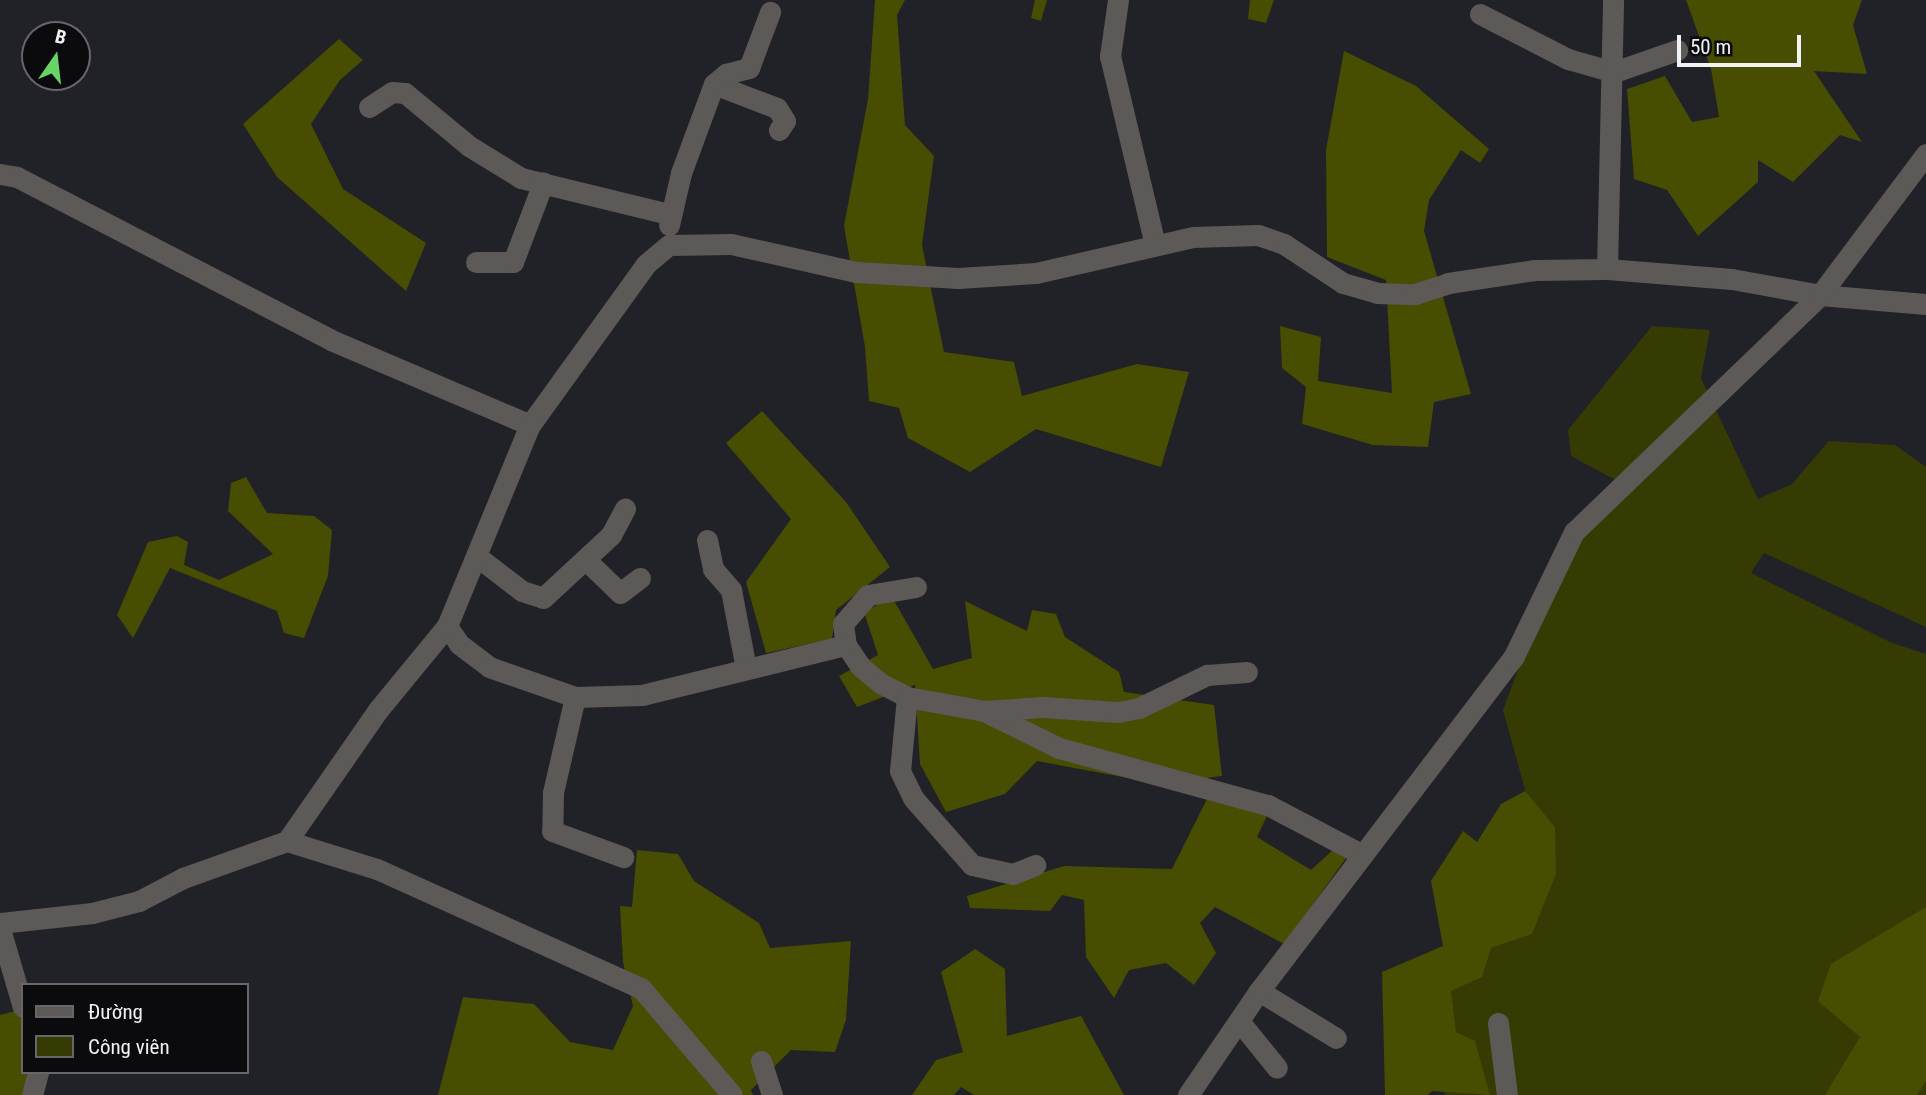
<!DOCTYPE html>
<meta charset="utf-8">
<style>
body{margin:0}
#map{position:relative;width:1926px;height:1095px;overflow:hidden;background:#212128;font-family:"Roboto Condensed",sans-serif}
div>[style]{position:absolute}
.green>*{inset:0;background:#363b04}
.forest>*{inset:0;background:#474d01}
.minor>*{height:21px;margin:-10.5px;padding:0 10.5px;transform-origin:10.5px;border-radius:10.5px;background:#5d5957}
span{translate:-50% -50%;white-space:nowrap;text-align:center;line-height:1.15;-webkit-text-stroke:7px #0b0b0e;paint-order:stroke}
.legend{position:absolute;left:21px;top:983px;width:228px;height:91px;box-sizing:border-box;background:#0b0b0e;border:2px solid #67676b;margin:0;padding:9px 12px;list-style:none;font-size:21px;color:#f1f2f6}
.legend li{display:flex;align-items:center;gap:14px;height:35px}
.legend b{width:35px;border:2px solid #67676b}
.north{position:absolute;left:21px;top:21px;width:70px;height:70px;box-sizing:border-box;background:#0b0b0e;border:2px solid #67676b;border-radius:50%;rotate:14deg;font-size:19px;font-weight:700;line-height:28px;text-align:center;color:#f1f2f6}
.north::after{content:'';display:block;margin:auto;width:24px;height:32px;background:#68d465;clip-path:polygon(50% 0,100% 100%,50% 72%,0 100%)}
.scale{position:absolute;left:1677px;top:35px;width:124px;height:32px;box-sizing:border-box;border:4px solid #f1f2f6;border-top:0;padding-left:9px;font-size:21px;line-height:24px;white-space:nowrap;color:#f1f2f6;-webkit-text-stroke:5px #0b0b0e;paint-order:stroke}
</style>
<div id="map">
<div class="green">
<div style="clip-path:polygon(1652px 326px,1710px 330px,1701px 378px,1758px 499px,1792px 484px,1829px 441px,1895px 445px,1926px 467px,1926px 627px,1764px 553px,1751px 573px,1892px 643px,1926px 654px,1926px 1095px,1445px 1095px,1423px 1007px,1543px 855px,1503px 710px,1560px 557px,1632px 489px,1571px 456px,1568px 430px)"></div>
</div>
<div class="forest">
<div style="clip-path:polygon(875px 0,905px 0,897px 15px,905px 125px,934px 156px,922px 245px,944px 352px,1014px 362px,1022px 396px,1137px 364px,1189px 372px,1161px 467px,1036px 429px,970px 472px,908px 438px,899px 408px,869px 401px,865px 347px,844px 226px,868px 99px)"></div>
<div style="clip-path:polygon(1035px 0,1047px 0,1041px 21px,1031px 18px)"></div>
<div style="clip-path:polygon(1250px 0,1274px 0,1266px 23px,1248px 19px)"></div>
<div style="clip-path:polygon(1686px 0,1862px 0,1853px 25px,1867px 74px,1814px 71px,1862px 142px,1840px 135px,1793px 182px,1758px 160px,1758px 182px,1698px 236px,1667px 190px,1634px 179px,1627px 89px,1665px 76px,1692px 122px,1719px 117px,1711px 69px)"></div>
<div style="clip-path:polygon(339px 39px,363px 60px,340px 80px,311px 124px,343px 189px,426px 243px,406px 291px,277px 177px,243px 124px)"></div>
<div style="clip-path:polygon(1344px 51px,1416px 86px,1489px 149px,1480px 163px,1461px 150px,1429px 200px,1424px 231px,1471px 394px,1434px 402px,1428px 447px,1373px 445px,1302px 424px,1306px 387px,1282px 368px,1280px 326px,1321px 337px,1318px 381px,1392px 393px,1386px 280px,1327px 257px,1326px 150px)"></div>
<div style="clip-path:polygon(762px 411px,846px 502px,890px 567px,836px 610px,832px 639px,766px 653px,746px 582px,791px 519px,726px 443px)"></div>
<div style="clip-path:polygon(246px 477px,267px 513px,314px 516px,332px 530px,328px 576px,304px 638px,284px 633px,277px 611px,170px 568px,133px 638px,117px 615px,148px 542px,177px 536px,188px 542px,184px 565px,219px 580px,273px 554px,228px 511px,231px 483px)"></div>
<div style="clip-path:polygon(892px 597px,933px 669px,972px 658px,965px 601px,1027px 631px,1032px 610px,1056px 614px,1065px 637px,1119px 672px,1124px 692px,1214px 705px,1222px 776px,1160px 784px,1037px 761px,1005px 794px,946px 812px,920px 764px,915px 685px,857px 707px,839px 676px,878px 655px,864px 612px)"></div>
<div style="clip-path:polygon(1525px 791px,1555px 827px,1556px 874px,1532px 934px,1491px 948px,1482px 977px,1451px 991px,1456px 1032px,1475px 1041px,1490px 1095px,1432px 1091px,1428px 1095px,1385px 1095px,1382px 972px,1443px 946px,1431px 881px,1463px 831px,1477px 842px,1501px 804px)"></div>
<div style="clip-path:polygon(1209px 795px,1267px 816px,1257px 837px,1311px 870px,1346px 838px,1357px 843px,1284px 944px,1215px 907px,1200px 923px,1216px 953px,1194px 985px,1166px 963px,1129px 970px,1114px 998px,1086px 957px,1084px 900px,1062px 895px,1050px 911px,970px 908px,967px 896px,1064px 866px,1172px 869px)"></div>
<div style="clip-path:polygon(637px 850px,678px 854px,694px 881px,759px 923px,770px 948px,851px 941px,846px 1020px,835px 1052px,791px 1050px,751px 1090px,753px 1095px,438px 1095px,463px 997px,534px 1004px,570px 1042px,613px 1050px,633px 1006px,623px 962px,620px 906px,632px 907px)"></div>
<div style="clip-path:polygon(1926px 907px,1926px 1081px,1917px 1095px,1825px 1095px,1860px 1037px,1818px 1001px,1831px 964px)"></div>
<div style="clip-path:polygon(975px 949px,1005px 969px,1007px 1036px,1081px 1016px,1124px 1095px,974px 1095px,961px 1087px,954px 1095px,912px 1095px,936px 1060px,963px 1052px,941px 972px)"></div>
<div style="clip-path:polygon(23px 1009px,23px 1072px,35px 1072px,28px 1095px,0 1095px,0 1015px)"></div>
</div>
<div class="minor">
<div style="left:1118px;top:0;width:57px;rotate:98.1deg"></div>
<div style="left:1110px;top:56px;width:194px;rotate:76.6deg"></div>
<div style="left:1480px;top:14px;width:99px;rotate:27.1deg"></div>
<div style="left:1568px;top:59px;width:48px;rotate:15.8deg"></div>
<div style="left:1614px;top:72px;width:67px;rotate:-19.2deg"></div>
<div style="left:714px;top:84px;width:67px;rotate:20.9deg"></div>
<div style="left:777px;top:108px;width:15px;rotate:58deg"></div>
<div style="left:785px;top:121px;width:11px;rotate:124deg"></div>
<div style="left:369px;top:107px;width:27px;rotate:-33deg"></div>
<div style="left:392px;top:92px;width:13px;rotate:4deg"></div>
<div style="left:405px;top:93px;width:83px;rotate:39.6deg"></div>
<div style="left:469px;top:146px;width:61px;rotate:31.6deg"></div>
<div style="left:521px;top:178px;width:152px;rotate:13.7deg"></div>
<div style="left:0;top:174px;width:17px;rotate:10deg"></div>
<div style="left:17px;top:177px;width:354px;rotate:27.4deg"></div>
<div style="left:331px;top:340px;width:216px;rotate:23.1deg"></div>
<div style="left:530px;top:425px;width:198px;rotate:-54.2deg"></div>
<div style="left:646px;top:264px;width:30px;rotate:-40deg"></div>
<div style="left:669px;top:245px;width:62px;rotate:-0.9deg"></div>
<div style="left:731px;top:244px;width:128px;rotate:12.6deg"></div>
<div style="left:856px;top:272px;width:102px;rotate:3.4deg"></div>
<div style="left:958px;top:278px;width:78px;rotate:-3.7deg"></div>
<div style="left:1036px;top:273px;width:161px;rotate:-12.9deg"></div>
<div style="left:1193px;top:237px;width:65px;rotate:-1.8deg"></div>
<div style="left:1258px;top:235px;width:28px;rotate:19deg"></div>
<div style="left:1284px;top:244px;width:71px;rotate:33.5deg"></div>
<div style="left:1343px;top:283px;width:35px;rotate:16deg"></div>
<div style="left:1377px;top:293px;width:38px;rotate:2deg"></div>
<div style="left:1415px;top:294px;width:35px;rotate:-18deg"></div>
<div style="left:1448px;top:283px;width:88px;rotate:-8.5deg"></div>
<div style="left:1535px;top:270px;width:72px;rotate:-0.8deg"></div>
<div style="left:1607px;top:269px;width:125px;rotate:4.6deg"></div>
<div style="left:1732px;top:279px;width:89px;rotate:10.3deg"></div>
<div style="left:1820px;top:295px;width:106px;rotate:4.9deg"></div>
<div style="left:669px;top:225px;width:53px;rotate:-77deg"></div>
<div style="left:681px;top:173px;width:95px;rotate:-69.7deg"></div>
<div style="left:714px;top:84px;width:16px;rotate:-40deg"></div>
<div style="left:726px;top:74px;width:24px;rotate:-15deg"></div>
<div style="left:749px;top:68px;width:60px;rotate:-69.4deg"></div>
<div style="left:476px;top:262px;width:37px"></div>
<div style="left:513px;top:262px;width:85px;rotate:-69.2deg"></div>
<div style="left:1607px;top:269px;width:269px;rotate:-88.7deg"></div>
<div style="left:707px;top:540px;width:30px;rotate:78deg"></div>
<div style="left:713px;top:569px;width:28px;rotate:49deg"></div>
<div style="left:731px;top:590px;width:80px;rotate:79.2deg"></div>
<div style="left:479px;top:558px;width:54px;rotate:37.5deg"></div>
<div style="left:522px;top:591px;width:22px;rotate:18deg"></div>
<div style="left:543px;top:598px;width:93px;rotate:-42.8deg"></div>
<div style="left:611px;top:535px;width:30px;rotate:-62deg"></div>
<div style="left:586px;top:560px;width:47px;rotate:44.1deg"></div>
<div style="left:620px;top:593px;width:25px;rotate:-37deg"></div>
<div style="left:916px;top:587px;width:49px;rotate:170.5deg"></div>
<div style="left:868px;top:595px;width:38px;rotate:131deg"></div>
<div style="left:843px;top:624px;width:21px;rotate:82deg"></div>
<div style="left:846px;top:645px;width:25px;rotate:56deg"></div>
<div style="left:860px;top:666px;width:26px;rotate:40deg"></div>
<div style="left:880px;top:683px;width:30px;rotate:27deg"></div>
<div style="left:907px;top:697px;width:78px;rotate:10.3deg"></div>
<div style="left:984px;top:711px;width:84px;rotate:26.3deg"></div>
<div style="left:1059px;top:748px;width:217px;rotate:15.3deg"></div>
<div style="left:1268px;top:805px;width:107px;rotate:27.8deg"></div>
<div style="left:447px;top:626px;width:22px;rotate:56deg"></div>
<div style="left:459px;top:644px;width:38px;rotate:37deg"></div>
<div style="left:489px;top:667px;width:91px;rotate:19.2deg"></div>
<div style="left:575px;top:697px;width:67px;rotate:-1.7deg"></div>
<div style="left:642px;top:695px;width:210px;rotate:-13.8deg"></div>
<div style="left:575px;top:697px;width:98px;rotate:103deg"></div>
<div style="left:553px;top:792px;width:39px;rotate:91deg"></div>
<div style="left:552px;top:831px;width:76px;rotate:20.1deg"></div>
<div style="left:907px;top:697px;width:74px;rotate:95.4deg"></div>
<div style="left:900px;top:771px;width:30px;rotate:64deg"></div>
<div style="left:913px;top:798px;width:89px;rotate:48.6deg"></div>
<div style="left:972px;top:865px;width:42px;rotate:12.4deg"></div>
<div style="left:1013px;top:874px;width:24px;rotate:-22deg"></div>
<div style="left:984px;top:711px;width:58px;rotate:-3.9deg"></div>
<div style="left:1042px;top:707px;width:76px;rotate:3.8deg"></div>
<div style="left:1118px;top:712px;width:21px;rotate:-11deg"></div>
<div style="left:1139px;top:708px;width:76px;rotate:-25.9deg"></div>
<div style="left:1207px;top:675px;width:40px;rotate:-4.3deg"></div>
<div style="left:287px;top:841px;width:160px;rotate:-55.2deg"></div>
<div style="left:378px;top:710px;width:109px;rotate:-50.6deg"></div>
<div style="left:447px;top:626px;width:217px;rotate:-67.6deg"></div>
<div style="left:0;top:923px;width:93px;rotate:-6.2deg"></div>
<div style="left:92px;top:913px;width:49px;rotate:-14.3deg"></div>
<div style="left:139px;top:901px;width:50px;rotate:-27.6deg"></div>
<div style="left:183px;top:878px;width:110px;rotate:-19.6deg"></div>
<div style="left:287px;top:841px;width:94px;rotate:17.3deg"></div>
<div style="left:377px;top:869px;width:290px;rotate:24.3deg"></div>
<div style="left:641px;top:988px;width:140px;rotate:49.6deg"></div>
<div style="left:0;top:929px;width:81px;rotate:73.6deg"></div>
<div style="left:1259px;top:991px;width:90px;rotate:31.4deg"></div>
<div style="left:1239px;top:1021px;width:60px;rotate:51deg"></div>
<div style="left:1498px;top:1023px;width:73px;rotate:82.9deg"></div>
<div style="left:761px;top:1061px;width:36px;rotate:72deg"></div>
<div style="left:32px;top:1095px;width:24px;rotate:-75deg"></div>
<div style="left:1188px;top:1095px;width:126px;rotate:-55.7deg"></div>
<div style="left:1259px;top:991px;width:419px;rotate:-52.7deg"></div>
<div style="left:1513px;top:658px;width:140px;rotate:-64.2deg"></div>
<div style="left:1574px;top:532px;width:342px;rotate:-43.9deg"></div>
<div style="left:1820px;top:295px;width:176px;rotate:-53.1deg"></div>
</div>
<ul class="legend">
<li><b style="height:9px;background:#5d5957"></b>Đường</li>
<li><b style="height:19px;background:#363b04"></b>Công viên</li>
</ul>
<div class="north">B</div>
<div class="scale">50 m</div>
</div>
